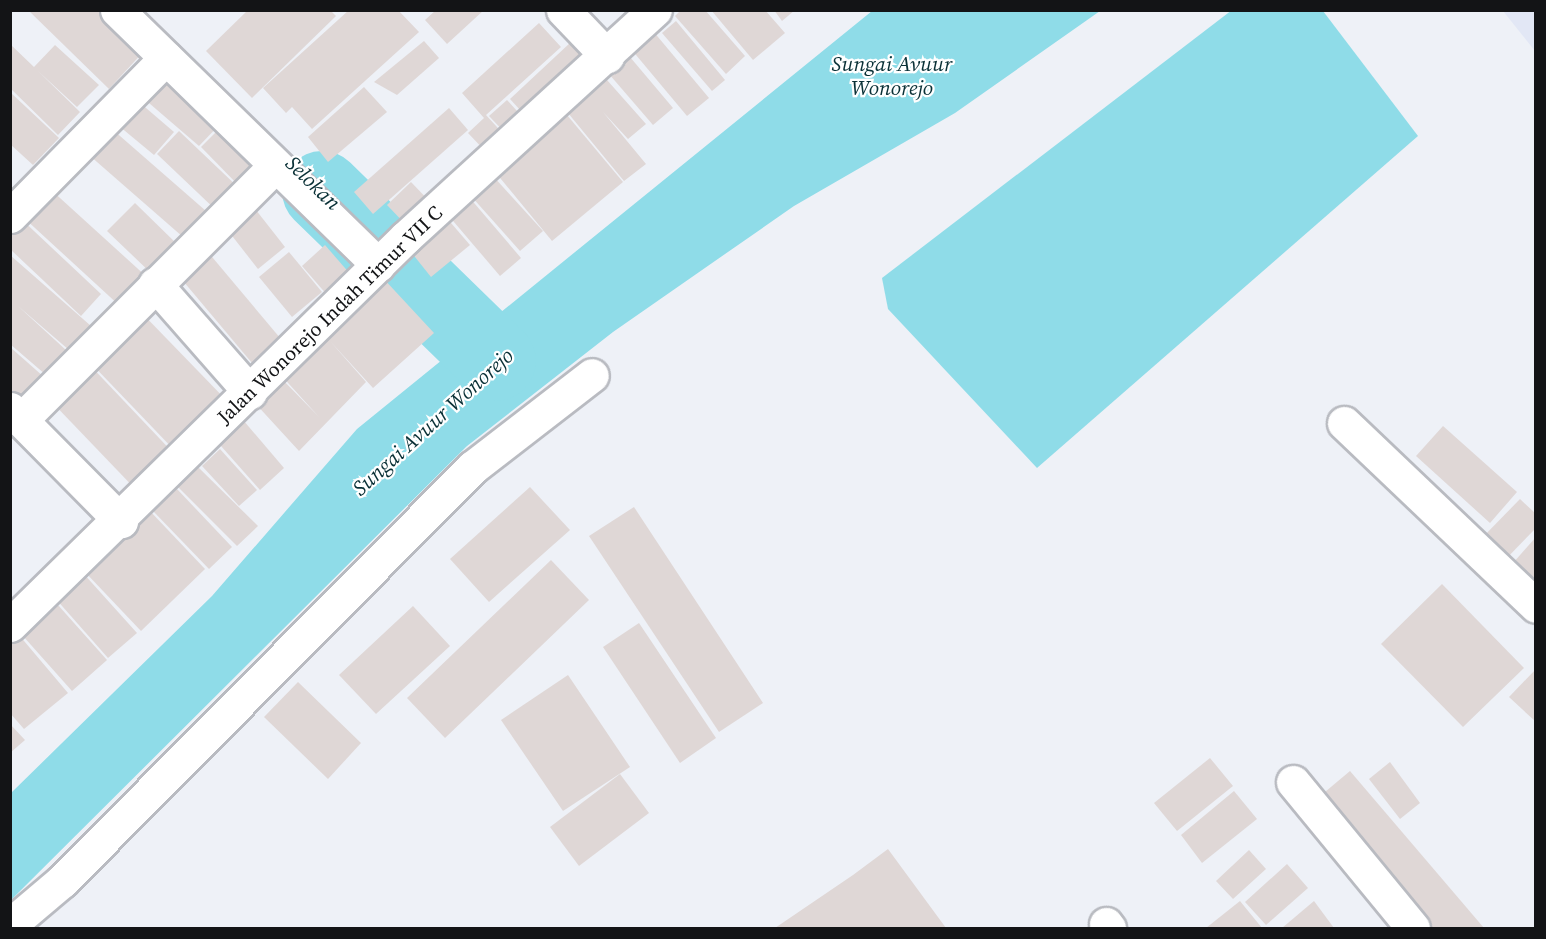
<!DOCTYPE html>
<style>
body{margin:0}
#map{position:relative;width:1546px;height:939px;overflow:hidden;background:#eef1f7;font-family:"Source Serif 4",serif}
div>[style]{position:absolute}
.built>*{inset:0;background:#e2e7f5}
.water>*{inset:0;background:#8fdce8}
.river>*{height:80px;margin:-40px;padding:0 40px;transform-origin:40px;border-radius:40px;background:#8fdce8}
.building>*{inset:0;background:#dfd7d6}
.roads{filter:drop-shadow(2px 0 #b9bbc1) drop-shadow(-2px 0 #b9bbc1) drop-shadow(0 2px #b9bbc1) drop-shadow(0 -2px #b9bbc1)}
.minor>*{height:33px;margin:-16.5px;padding:0 16.5px;transform-origin:16.5px;border-radius:16.5px;background:#fff}
span{translate:-50% -50%;white-space:nowrap;text-align:center;line-height:1.15;-webkit-text-stroke:4.5px #fff;paint-order:stroke}
.street-label{font-size:20px;color:#131416}
.water-label{font-size:21px;color:#093036;font-style:italic}
.frame{position:absolute;inset:0;border:12px solid #131416;pointer-events:none}
</style>
<div id="map">
<div class="built">
<div style="clip-path:polygon(1503px 11px,1535px 11px,1535px 51px)"></div>
</div>
<div class="water">
<div style="clip-path:polygon(1232px 10px,1323px 11px,1418px 136px,1037px 468px,888px 309px,882px 278px)"></div>
<div style="clip-path:polygon(872px 11px,1100px 11px,955px 113px,794px 206px,613px 332px,467px 446px,11px 900px,11px 793px,212px 596px,357px 429px)"></div>
</div>
<div class="river">
<div style="left:322px;top:191px;width:243px;rotate:44.3deg"></div>
</div>
<div class="building">
<div style="clip-path:polygon(28px 10px,104px 10px,146px 49px,109px 89px)"></div>
<div style="clip-path:polygon(248px 10px,330px 10px,336px 16px,252px 98px,206px 51px)"></div>
<div style="clip-path:polygon(349px 10px,398px 10px,419px 32px,312px 129px,292px 107px,286px 113px,263px 88px)"></div>
<div style="clip-path:polygon(436px 10px,484px 10px,447px 44px,425px 20px)"></div>
<div style="clip-path:polygon(681px 10px,705px 10px,745px 56px,726px 74px,675px 16px)"></div>
<div style="clip-path:polygon(711px 10px,765px 10px,785px 33px,753px 60px)"></div>
<div style="clip-path:polygon(774px 10px,795px 10px,782px 21px)"></div>
<div style="clip-path:polygon(676px 21px,725px 80px,712px 91px,662px 33px)"></div>
<div style="clip-path:polygon(539px 23px,561px 47px,486px 115px,507px 138px,489px 155px,468px 133px,484px 118px,462px 93px)"></div>
<div style="clip-path:polygon(653px 31px,709px 98px,687px 116px,631px 49px)"></div>
<div style="clip-path:polygon(424px 41px,439px 58px,397px 95px,374px 82px)"></div>
<div style="clip-path:polygon(571px 42px,593px 65px,531px 122px,510px 99px)"></div>
<div style="clip-path:polygon(10px 44px,34px 67px,55px 45px,99px 85px,77px 107px,38px 71px,80px 112px,58px 135px,10px 88px)"></div>
<div style="clip-path:polygon(630px 57px,673px 108px,653px 125px,609px 74px)"></div>
<div style="clip-path:polygon(163px 73px,222px 122px,199px 146px,142px 97px)"></div>
<div style="clip-path:polygon(607px 80px,646px 124px,628px 139px,603px 112px,646px 164px,624px 181px,568px 113px)"></div>
<div style="clip-path:polygon(364px 87px,387px 112px,328px 162px,308px 137px)"></div>
<div style="clip-path:polygon(10px 92px,59px 138px,33px 165px,10px 144px)"></div>
<div style="clip-path:polygon(507px 100px,527px 122px,510px 138px,489px 116px)"></div>
<div style="clip-path:polygon(139px 102px,174px 132px,154px 155px,119px 126px)"></div>
<div style="clip-path:polygon(449px 108px,468px 130px,373px 214px,354px 192px)"></div>
<div style="clip-path:polygon(567px 115px,623px 182px,552px 241px,496px 173px)"></div>
<div style="clip-path:polygon(224px 124px,265px 165px,242px 189px,201px 147px)"></div>
<div style="clip-path:polygon(112px 129px,214px 218px,191px 244px,89px 155px)"></div>
<div style="clip-path:polygon(179px 131px,241px 190px,219px 213px,157px 154px)"></div>
<div style="clip-path:polygon(493px 176px,543px 231px,520px 251px,471px 196px)"></div>
<div style="clip-path:polygon(411px 182px,433px 205px,409px 228px,387px 205px)"></div>
<div style="clip-path:polygon(49px 188px,148px 278px,121px 307px,23px 217px)"></div>
<div style="clip-path:polygon(469px 197px,521px 258px,500px 276px,448px 215px)"></div>
<div style="clip-path:polygon(249px 201px,285px 247px,258px 269px,222px 223px)"></div>
<div style="clip-path:polygon(135px 203px,180px 247px,153px 275px,107px 231px)"></div>
<div style="clip-path:polygon(17px 215px,101px 294px,81px 316px,10px 249px,10px 222px)"></div>
<div style="clip-path:polygon(445px 216px,470px 245px,431px 277px,407px 247px)"></div>
<div style="clip-path:polygon(202px 245px,286px 345px,257px 369px,173px 269px)"></div>
<div style="clip-path:polygon(325px 245px,351px 275px,328px 296px,302px 266px)"></div>
<div style="clip-path:polygon(289px 252px,322px 292px,292px 317px,259px 277px)"></div>
<div style="clip-path:polygon(10px 255px,91px 326px,69px 350px,18px 306px,67px 351px,46px 375px,10px 344px)"></div>
<div style="clip-path:polygon(382px 277px,434px 333px,373px 388px,330px 341px,366px 382px,299px 451px,253px 401px,280px 377px,319px 417px,279px 373px)"></div>
<div style="clip-path:polygon(137px 308px,229px 403px,177px 453px,86px 358px)"></div>
<div style="clip-path:polygon(10px 347px,44px 377px,24px 400px,10px 389px)"></div>
<div style="clip-path:polygon(86px 361px,179px 459px,141px 495px,48px 398px)"></div>
<div style="clip-path:polygon(238px 414px,284px 468px,260px 490px,213px 437px)"></div>
<div style="clip-path:polygon(1443px 426px,1517px 492px,1490px 523px,1416px 456px)"></div>
<div style="clip-path:polygon(220px 449px,257px 490px,239px 506px,202px 466px)"></div>
<div style="clip-path:polygon(198px 467px,258px 526px,237px 546px,178px 487px)"></div>
<div style="clip-path:polygon(530px 487px,570px 530px,489px 602px,450px 559px)"></div>
<div style="clip-path:polygon(177px 489px,232px 547px,209px 569px,153px 511px)"></div>
<div style="clip-path:polygon(1520px 499px,1536px 514px,1536px 528px,1503px 562px,1480px 540px)"></div>
<div style="clip-path:polygon(634px 507px,763px 703px,719px 732px,589px 536px)"></div>
<div style="clip-path:polygon(149px 510px,205px 569px,141px 631px,85px 572px)"></div>
<div style="clip-path:polygon(1536px 537px,1536px 583px,1513px 563px)"></div>
<div style="clip-path:polygon(551px 560px,589px 600px,445px 738px,407px 698px)"></div>
<div style="clip-path:polygon(83px 573px,137px 633px,108px 658px,55px 598px)"></div>
<div style="clip-path:polygon(1442px 584px,1524px 668px,1463px 727px,1381px 644px)"></div>
<div style="clip-path:polygon(58px 605px,107px 660px,72px 691px,23px 636px)"></div>
<div style="clip-path:polygon(413px 606px,450px 646px,376px 714px,339px 675px)"></div>
<div style="clip-path:polygon(639px 623px,716px 738px,680px 763px,603px 647px)"></div>
<div style="clip-path:polygon(19px 635px,68px 693px,24px 729px,10px 713px,10px 642px)"></div>
<div style="clip-path:polygon(1536px 669px,1536px 722px,1509px 697px)"></div>
<div style="clip-path:polygon(568px 675px,630px 767px,563px 811px,501px 720px)"></div>
<div style="clip-path:polygon(298px 682px,361px 743px,328px 779px,264px 717px)"></div>
<div style="clip-path:polygon(10px 724px,25px 740px,10px 753px)"></div>
<div style="clip-path:polygon(1210px 758px,1233px 786px,1177px 831px,1154px 803px)"></div>
<div style="clip-path:polygon(1390px 762px,1420px 803px,1400px 819px,1369px 779px)"></div>
<div style="clip-path:polygon(1350px 771px,1484px 928px,1431px 928px,1319px 797px)"></div>
<div style="clip-path:polygon(620px 774px,649px 813px,579px 866px,550px 827px)"></div>
<div style="clip-path:polygon(1234px 791px,1257px 819px,1202px 863px,1181px 835px)"></div>
<div style="clip-path:polygon(888px 849px,946px 928px,775px 928px,853px 875px)"></div>
<div style="clip-path:polygon(1249px 850px,1266px 869px,1233px 899px,1216px 881px)"></div>
<div style="clip-path:polygon(1287px 864px,1308px 888px,1266px 925px,1245px 902px)"></div>
<div style="clip-path:polygon(1240px 901px,1262px 928px,1206px 928px)"></div>
<div style="clip-path:polygon(1314px 901px,1334px 928px,1282px 928px)"></div>
</div>
<div class="roads">
<div class="minor">
<div style="left:117px;top:10px;width:365px;rotate:44.3deg"></div>
<div style="left:563px;top:10px;width:64px;rotate:46.3deg"></div>
<div style="left:10px;top:216px;width:222px;rotate:-45.4deg"></div>
<div style="left:155px;top:284px;width:144px;rotate:48.7deg"></div>
<div style="left:10px;top:409px;width:158px;rotate:45.3deg"></div>
<div style="left:21px;top:420px;width:356px;rotate:-45deg"></div>
<div style="left:1344px;top:423px;width:265px;rotate:43.6deg"></div>
<div style="left:10px;top:625px;width:554px;rotate:-44.42deg"></div>
<div style="left:406px;top:237px;width:337px;rotate:-42.4deg"></div>
<div style="left:1293px;top:782px;width:189px;rotate:50.6deg"></div>
<div style="left:1106px;top:924px;width:5px;rotate:53deg"></div>
<div style="left:10px;top:925px;width:68px;rotate:-40.2deg"></div>
<div style="left:62px;top:881px;width:583px;rotate:-45.21deg"></div>
<div style="left:473px;top:467px;width:150px;rotate:-37.7deg"></div>
</div>
</div>
<div class="street-label">
<span style="left:330px;top:315px;rotate:-44deg">Jalan Wonorejo Indah Timur VII C</span>
</div>
<div class="water-label">
<span style="left:892px;top:76px">Sungai Avuur<br>Wonorejo</span>
<span style="left:313px;top:183px;rotate:44deg">Selokan</span>
<span style="left:433px;top:422px;rotate:-42deg">Sungai Avuur Wonorejo</span>
</div>
<div class="frame"></div>
</div>
